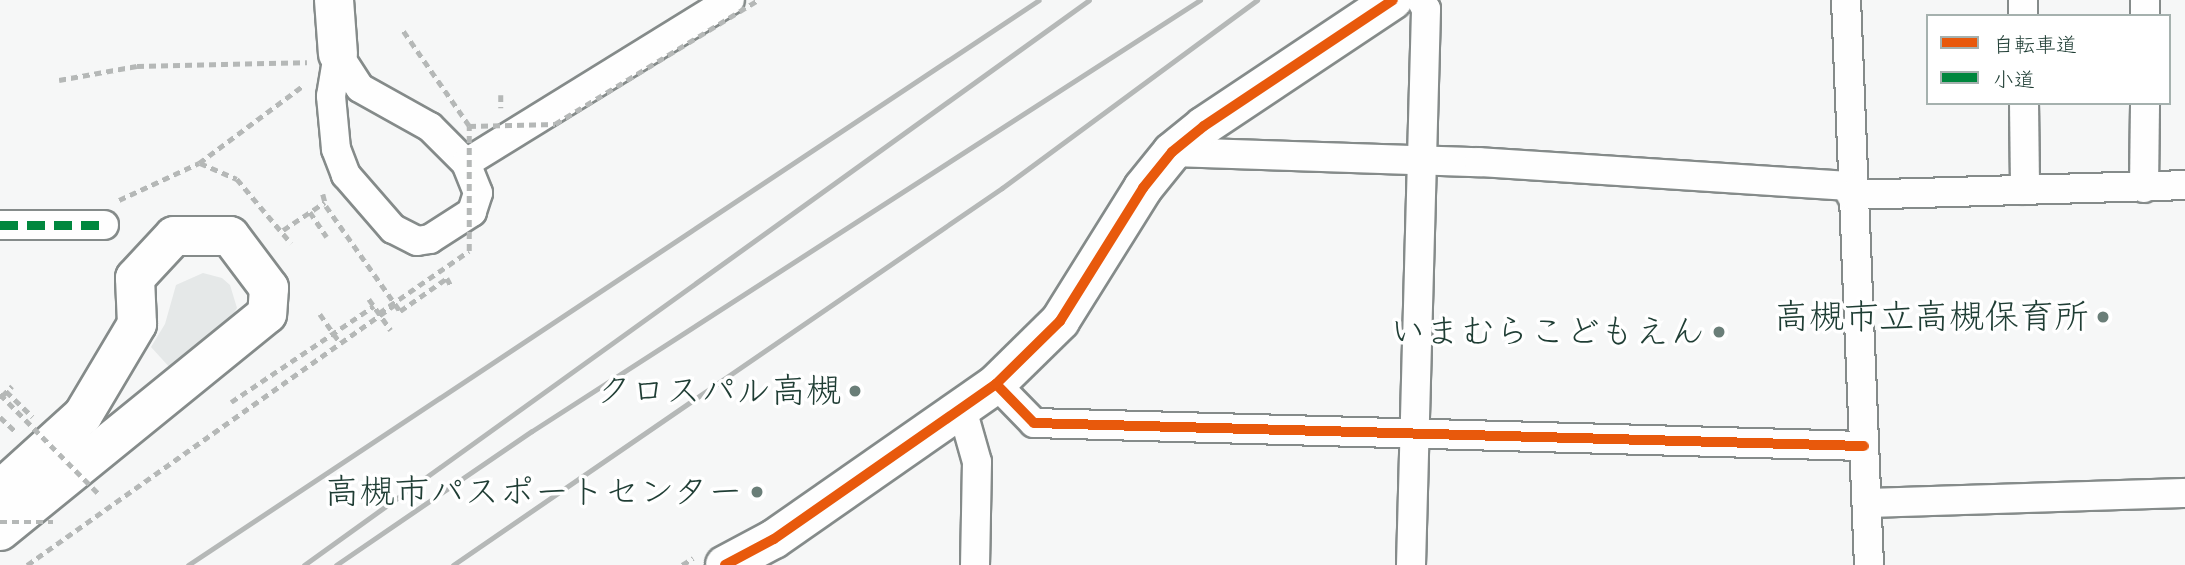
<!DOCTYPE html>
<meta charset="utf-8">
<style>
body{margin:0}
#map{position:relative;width:2185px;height:565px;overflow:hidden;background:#f6f7f7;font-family:Caveat,"Klee One",sans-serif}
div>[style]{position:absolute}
.built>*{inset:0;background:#e5e8e8}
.path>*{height:4.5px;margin-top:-2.25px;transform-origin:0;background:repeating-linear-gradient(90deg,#b5b8b7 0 7px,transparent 0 12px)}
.roads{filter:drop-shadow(2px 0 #858b8a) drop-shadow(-2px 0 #858b8a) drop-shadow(0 2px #858b8a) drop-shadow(0 -2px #858b8a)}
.street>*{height:28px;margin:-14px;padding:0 14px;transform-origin:14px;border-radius:14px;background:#fefefe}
.secondary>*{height:38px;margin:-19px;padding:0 19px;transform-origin:19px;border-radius:19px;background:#fefefe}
.rail>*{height:5px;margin:-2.5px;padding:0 2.5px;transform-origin:2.5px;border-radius:2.5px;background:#b5b8b7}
.path-bridge>*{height:4.5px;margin-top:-2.25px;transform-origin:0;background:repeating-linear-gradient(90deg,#b5b8b7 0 7px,transparent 0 12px)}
.quiet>*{height:9px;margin-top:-4.5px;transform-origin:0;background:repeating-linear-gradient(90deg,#00873e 0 18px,transparent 0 27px)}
.cycleway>*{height:10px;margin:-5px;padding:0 5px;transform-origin:5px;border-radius:5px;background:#e8590c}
.dots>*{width:19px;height:19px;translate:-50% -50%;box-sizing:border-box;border:4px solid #fff;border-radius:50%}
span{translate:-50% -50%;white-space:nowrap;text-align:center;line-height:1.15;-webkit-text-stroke:7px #fff;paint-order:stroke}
.poi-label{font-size:35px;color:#1f3d34}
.right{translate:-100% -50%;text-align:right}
.legend{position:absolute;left:1926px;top:14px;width:245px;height:91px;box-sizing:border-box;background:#fff;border:2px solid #a5b1ae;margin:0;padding:9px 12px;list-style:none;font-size:21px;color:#1f3d34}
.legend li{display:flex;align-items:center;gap:14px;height:35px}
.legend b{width:35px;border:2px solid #a5b1ae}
</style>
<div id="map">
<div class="built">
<div style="clip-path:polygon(203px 273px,222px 278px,230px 285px,237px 308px,226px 325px,172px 370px,151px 347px,165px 324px,176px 285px)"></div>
</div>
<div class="path">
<div style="left:59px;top:80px;width:79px;rotate:-10.2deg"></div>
<div style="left:137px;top:66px;width:170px;rotate:-1.3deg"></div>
<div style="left:501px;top:95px;width:13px;rotate:90deg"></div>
<div style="left:200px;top:163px;width:40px;rotate:23.4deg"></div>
<div style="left:237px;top:179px;width:84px;rotate:49.8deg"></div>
<div style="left:323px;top:194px;width:12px;rotate:76deg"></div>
<div style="left:326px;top:206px;width:128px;rotate:54.8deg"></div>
<div style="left:400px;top:311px;width:57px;rotate:-35.1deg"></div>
<div style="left:447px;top:278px;width:11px;rotate:63deg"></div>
<div style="left:119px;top:200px;width:88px;rotate:-24.8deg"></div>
<div style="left:199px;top:163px;width:131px;rotate:-36.6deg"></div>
<div style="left:310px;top:212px;width:30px;rotate:56deg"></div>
<div style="left:283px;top:230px;width:50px;rotate:-33.7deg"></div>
<div style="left:320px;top:314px;width:35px;rotate:55deg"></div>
<div style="left:6px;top:391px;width:37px;rotate:44deg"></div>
<div style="left:2px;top:396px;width:14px;rotate:-45deg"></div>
<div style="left:0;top:417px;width:21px;rotate:43deg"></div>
<div style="left:27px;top:565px;width:452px;rotate:-35.3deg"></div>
<div style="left:682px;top:565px;width:13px;rotate:-32deg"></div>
</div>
<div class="roads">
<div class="street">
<div style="left:1846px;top:0;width:565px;rotate:87.67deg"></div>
<div style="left:2023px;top:0;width:16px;rotate:90deg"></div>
<div style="left:2145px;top:16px;width:16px;rotate:-90deg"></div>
<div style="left:338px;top:54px;width:40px;rotate:57.1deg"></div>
<div style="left:360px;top:88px;width:80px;rotate:29.1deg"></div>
<div style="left:430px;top:127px;width:51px;rotate:45deg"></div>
<div style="left:466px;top:163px;width:32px;rotate:68deg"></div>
<div style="left:478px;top:193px;width:20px;rotate:108deg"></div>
<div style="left:472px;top:212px;width:50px;rotate:147.3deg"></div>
<div style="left:430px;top:239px;width:13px;rotate:171deg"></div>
<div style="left:417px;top:241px;width:27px;rotate:-153deg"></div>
<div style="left:393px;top:229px;width:72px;rotate:-131deg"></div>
<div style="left:346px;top:175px;width:28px;rotate:-111deg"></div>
<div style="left:336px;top:149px;width:53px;rotate:-95.4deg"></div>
<div style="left:331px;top:96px;width:43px;rotate:-80.5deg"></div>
<div style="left:2024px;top:103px;width:87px;rotate:89.3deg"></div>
<div style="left:1172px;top:152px;width:307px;rotate:1.9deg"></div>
<div style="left:1479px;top:162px;width:372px;rotate:3.7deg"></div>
<div style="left:466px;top:163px;width:310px;rotate:-31.7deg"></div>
<div style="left:2144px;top:188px;width:85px;rotate:-89.3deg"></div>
<div style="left:1851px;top:195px;width:334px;rotate:-1.7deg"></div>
<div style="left:0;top:225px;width:104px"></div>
<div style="left:996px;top:384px;width:54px;rotate:45.7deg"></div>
<div style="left:1034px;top:423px;width:830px;rotate:1.59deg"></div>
<div style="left:962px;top:409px;width:55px;rotate:74.2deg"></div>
<div style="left:977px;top:462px;width:103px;rotate:91.1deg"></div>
<div style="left:1867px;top:503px;width:318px;rotate:-1.8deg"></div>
<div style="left:1411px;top:565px;width:556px;rotate:-88.45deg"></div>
<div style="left:1426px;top:9px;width:10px;rotate:-119deg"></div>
</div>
<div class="secondary">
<div style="left:334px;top:0;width:54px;rotate:85.8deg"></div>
<div style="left:0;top:490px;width:112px;rotate:-42.1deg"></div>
<div style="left:83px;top:415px;width:106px;rotate:-59.3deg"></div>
<div style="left:137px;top:324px;width:46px;rotate:-92.5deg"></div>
<div style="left:135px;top:278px;width:57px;rotate:-47.1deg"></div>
<div style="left:174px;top:236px;width:56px"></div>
<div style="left:230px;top:236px;width:65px;rotate:53.1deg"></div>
<div style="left:269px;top:288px;width:26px;rotate:94deg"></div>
<div style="left:267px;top:314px;width:344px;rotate:140.9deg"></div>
<div style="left:725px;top:565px;width:55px;rotate:-28deg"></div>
<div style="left:774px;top:539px;width:271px;rotate:-34.9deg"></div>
<div style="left:996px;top:384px;width:90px;rotate:-44.5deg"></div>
<div style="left:1060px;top:321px;width:157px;rotate:-58deg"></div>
<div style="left:1143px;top:188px;width:46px;rotate:-51.1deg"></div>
<div style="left:1172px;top:152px;width:41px;rotate:-39.1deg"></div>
<div style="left:1204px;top:126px;width:227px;rotate:-33.7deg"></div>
</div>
</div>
<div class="rail">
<div style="left:188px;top:565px;width:1021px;rotate:-33.58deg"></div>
<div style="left:304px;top:565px;width:967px;rotate:-35.74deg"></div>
<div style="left:336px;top:565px;width:237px;rotate:-34.4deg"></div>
<div style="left:532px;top:431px;width:795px;rotate:-32.83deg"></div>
<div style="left:453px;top:565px;width:666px;rotate:-34.48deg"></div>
<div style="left:1002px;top:188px;width:317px;rotate:-36.4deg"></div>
</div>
<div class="path-bridge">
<div style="left:469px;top:126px;width:86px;rotate:-1.3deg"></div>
<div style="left:555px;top:124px;width:238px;rotate:-31.4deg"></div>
<div style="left:369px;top:299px;width:38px;rotate:55deg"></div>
<div style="left:379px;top:313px;width:109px;rotate:-34.6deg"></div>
<div style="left:469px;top:251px;width:125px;rotate:-90deg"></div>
<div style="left:469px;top:126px;width:116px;rotate:-124.8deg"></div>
<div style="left:0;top:394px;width:139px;rotate:45.3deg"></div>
<div style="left:231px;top:402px;width:172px;rotate:-33.9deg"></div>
<div style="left:0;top:522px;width:53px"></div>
</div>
<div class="quiet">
<div style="left:0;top:225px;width:104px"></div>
</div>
<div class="cycleway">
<div style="left:996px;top:384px;width:54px;rotate:45.7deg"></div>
<div style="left:1034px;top:423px;width:830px;rotate:1.59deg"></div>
<div style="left:725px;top:565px;width:55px;rotate:-28deg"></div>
<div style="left:774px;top:539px;width:271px;rotate:-34.9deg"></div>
<div style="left:996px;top:384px;width:90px;rotate:-44.5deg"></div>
<div style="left:1060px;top:321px;width:157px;rotate:-58deg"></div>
<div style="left:1143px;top:188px;width:46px;rotate:-51.1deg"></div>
<div style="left:1172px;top:152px;width:41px;rotate:-39.1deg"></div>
<div style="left:1204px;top:126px;width:227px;rotate:-33.7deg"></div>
</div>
<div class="dots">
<div style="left:2103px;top:317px;background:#6a7e78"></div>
<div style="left:1719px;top:332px;background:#6a7e78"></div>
<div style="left:855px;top:391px;background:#6a7e78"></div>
<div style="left:757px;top:492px;background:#6a7e78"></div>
</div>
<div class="poi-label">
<span class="right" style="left:2089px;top:317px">高槻市立高槻保育所</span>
<span class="right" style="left:1705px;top:332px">いまむらこどもえん</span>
<span class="right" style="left:841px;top:391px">クロスパル高槻</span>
<span class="right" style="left:743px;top:492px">高槻市パスポートセンター</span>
</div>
<ul class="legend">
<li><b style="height:9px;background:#e8590c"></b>自転車道</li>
<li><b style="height:9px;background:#00873e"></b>小道</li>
</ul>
</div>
